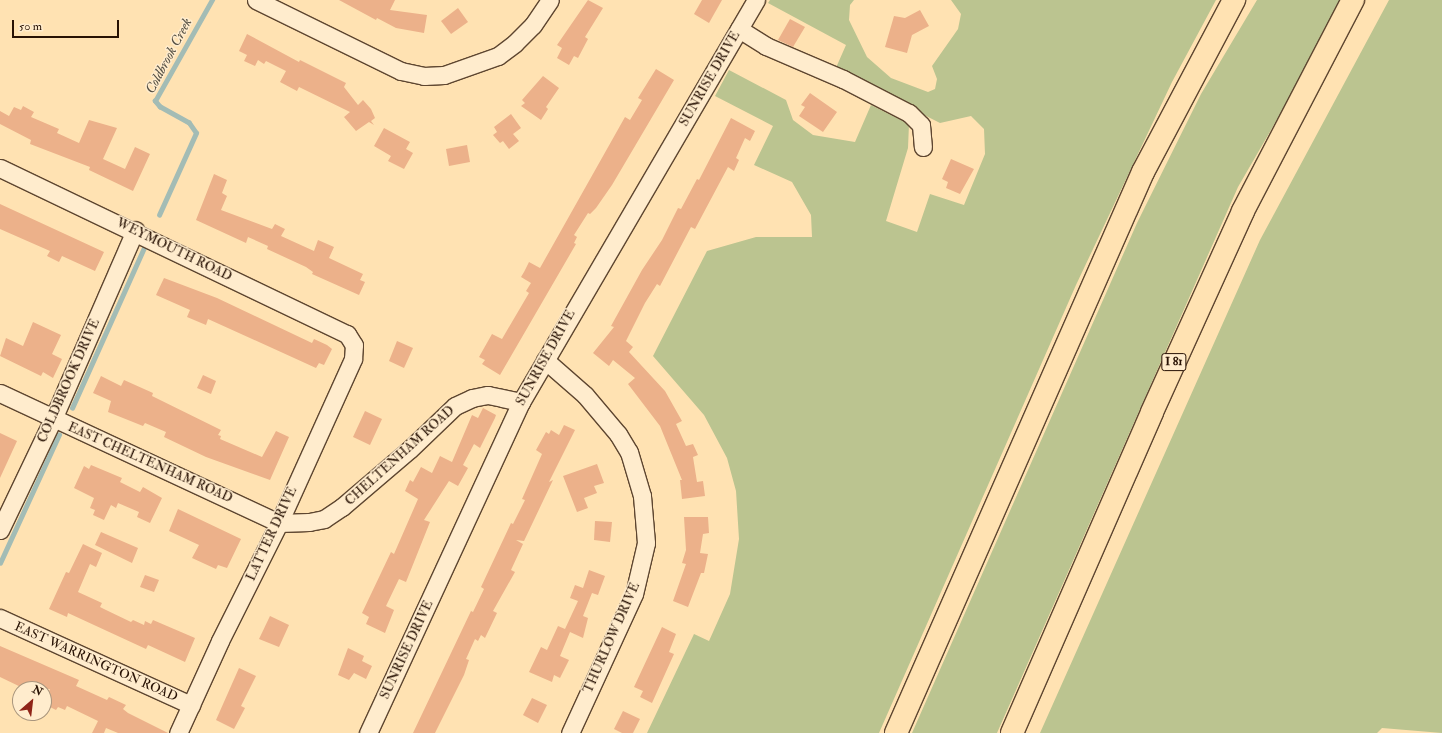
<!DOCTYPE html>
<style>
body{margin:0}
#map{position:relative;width:1442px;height:733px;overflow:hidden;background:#ffe2b2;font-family:"IM FELL Double Pica",serif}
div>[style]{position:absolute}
.green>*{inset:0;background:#bbc490}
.stream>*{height:4.5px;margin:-2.25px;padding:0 2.25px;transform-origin:2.25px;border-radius:2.25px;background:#a3bcb5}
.building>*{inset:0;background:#ecb18a}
.roads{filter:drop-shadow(1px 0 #5e4630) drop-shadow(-1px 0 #5e4630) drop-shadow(0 1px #5e4630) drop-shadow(0 -1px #5e4630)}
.minor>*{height:17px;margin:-8.5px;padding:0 8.5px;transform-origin:8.5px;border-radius:8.5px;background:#ffeccd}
.highway>*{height:22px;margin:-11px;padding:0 11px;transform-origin:11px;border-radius:11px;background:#ffe2b2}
span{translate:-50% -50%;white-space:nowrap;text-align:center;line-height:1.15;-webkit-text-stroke:3px #ffeccd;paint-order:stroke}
.shield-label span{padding:1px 3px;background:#ffeccd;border:1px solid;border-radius:3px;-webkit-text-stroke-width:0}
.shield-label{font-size:12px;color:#281204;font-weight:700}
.street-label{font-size:13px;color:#281204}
.water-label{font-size:14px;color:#534e42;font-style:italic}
.north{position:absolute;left:12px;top:681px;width:40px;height:40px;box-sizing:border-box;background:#ffeccd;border:1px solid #a9957d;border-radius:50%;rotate:28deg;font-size:11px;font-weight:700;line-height:16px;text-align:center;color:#281204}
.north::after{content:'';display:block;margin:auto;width:14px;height:18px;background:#8f2418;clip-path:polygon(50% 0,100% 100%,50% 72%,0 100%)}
.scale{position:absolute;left:12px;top:20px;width:107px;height:18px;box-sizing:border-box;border:2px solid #281204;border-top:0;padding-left:5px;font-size:12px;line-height:14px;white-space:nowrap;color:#281204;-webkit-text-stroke:3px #ffeccd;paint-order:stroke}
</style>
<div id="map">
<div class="green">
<div style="clip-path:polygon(770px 0,854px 0,850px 5px,849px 20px,867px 57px,891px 78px,928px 92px,935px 89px,937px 79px,932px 66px,958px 29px,961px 14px,951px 0,1216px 0,1172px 82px,1076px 285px,879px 733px,647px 733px,694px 634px,709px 641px,730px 594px,739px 539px,736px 491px,727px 458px,704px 415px,653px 356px,707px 251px,756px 237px,812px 237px,811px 215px,792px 182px,754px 165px,773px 126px,715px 96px,729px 70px,786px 100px,793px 120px,813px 135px,855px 142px,871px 105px,909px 124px,908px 148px,886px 221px,917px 232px,930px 194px,964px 205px,985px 154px,984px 129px,971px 116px,940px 123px,835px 70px,846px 45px,768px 3px)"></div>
<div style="clip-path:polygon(1257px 0,1346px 0,1238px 187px,997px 733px,912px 733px,1137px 223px,1201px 94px)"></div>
<div style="clip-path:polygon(1389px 0,1442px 0,1442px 733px,1382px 728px,1377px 733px,1040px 733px,1260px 240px)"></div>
</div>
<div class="stream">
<div style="left:159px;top:215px;width:90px;rotate:-65.7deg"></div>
<div style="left:196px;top:133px;width:12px;rotate:-125deg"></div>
<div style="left:189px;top:123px;width:33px;rotate:-151deg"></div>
<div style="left:160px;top:107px;width:8px;rotate:-130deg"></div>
<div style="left:155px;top:101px;width:116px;rotate:-60.6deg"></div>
<div style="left:72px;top:408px;width:175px;rotate:-65.8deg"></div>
<div style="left:0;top:563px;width:141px;rotate:-65.3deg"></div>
</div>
<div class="building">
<div style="clip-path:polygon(339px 0,395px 0,390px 10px,427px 15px,424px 33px,396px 28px,377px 18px,376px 20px)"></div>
<div style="clip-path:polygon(588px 0,603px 8px,585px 37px,588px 39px,578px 58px,574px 56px,569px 65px,557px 58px,562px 48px,557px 45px)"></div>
<div style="clip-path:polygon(702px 0,722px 0,709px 23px,694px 14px)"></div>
<div style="clip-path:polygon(458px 8px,468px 22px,451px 34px,441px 21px)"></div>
<div style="clip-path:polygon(920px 10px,929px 26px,912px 35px,907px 53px,885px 47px,894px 16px,905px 18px)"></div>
<div style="clip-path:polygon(790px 19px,805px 27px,793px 47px,778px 40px)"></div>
<div style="clip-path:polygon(247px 34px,299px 62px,300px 60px,346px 83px,344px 87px,358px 105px,363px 100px,371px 109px,375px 118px,371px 121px,374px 125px,369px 122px,356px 131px,344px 117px,350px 112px,299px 87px,297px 91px,280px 82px,286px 71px,266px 61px,264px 64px,258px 60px,255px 66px,244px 61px,247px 55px,239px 51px)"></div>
<div style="clip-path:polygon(656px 69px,674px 80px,612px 185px,596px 208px,590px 214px,588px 213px,574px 235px,577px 237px,574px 243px,576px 244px,500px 375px,482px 364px,485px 360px,479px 357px,492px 334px,502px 339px,529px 293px,526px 291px,531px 283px,521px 277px,524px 272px,529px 262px,540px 268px,625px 117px,630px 120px,642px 100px,638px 98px)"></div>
<div style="clip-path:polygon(543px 76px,559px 88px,546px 107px,548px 109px,541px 120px,521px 106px,525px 103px,522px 100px)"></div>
<div style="clip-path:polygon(810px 93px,837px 112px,823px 132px,799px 116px,805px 107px,801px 105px)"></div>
<div style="clip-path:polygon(23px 106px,34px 112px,31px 117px,59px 129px,57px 133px,79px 143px,89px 120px,117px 128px,103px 159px,125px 169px,135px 147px,150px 154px,133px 191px,89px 170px,90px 167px,30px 144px,31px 140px,0 124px,0 111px,9px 116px,14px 107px,21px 110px)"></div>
<div style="clip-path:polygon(511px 114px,521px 128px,513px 134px,519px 141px,509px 149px,503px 141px,500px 143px,493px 135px,497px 132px,494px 127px)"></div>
<div style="clip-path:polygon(731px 118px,755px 131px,750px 141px,745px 138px,736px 158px,739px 160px,734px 171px,728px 167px,695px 229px,691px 227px,660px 286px,657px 284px,645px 303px,626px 341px,633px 347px,629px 352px,665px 391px,682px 421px,676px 424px,686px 446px,693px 444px,698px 455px,693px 457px,697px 482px,703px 481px,705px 496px,682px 499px,680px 480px,682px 480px,660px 426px,628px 384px,635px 378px,613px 360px,609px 366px,593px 353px,614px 327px,611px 326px,642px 270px,662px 240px,678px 208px,681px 209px,697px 179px,699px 180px)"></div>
<div style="clip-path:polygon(384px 128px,410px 142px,406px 149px,413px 153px,404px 169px,388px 161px,391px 156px,374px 146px)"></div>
<div style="clip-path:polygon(467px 145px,470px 162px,449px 166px,446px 149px)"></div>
<div style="clip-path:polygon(951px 159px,974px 169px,960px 194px,946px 188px,948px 182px,942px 179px)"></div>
<div style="clip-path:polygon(214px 174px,227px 180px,222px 193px,227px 196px,221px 210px,272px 229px,275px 224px,285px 229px,281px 236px,314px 251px,318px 240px,334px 247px,329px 258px,363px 274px,360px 280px,365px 282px,359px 295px,312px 274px,313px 272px,306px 267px,267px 249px,268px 246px,248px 237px,246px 243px,196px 220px)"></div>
<div style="clip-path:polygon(0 204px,104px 252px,95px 271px,62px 256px,59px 262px,47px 256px,50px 251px,0 229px)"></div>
<div style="clip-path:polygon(164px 278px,217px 298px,312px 343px,314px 339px,327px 345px,332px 349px,324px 365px,319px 363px,316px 368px,208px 319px,206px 325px,187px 317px,190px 310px,156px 295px)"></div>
<div style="clip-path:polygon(33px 322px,61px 335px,52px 354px,62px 359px,53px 378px,43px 372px,41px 376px,0 356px,6px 338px,23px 346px)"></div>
<div style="clip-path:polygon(397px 341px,413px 348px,404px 368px,389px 361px)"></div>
<div style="clip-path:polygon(203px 375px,216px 381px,211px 394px,197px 388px)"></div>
<div style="clip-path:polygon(101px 376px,121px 386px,124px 380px,153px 393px,152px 396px,221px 430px,218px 435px,221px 436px,220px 439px,262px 457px,276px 431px,289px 437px,270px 480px,206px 457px,164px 437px,166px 432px,145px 423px,143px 426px,108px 412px,111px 401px,93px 393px)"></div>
<div style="clip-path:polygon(483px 408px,496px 415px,495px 418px,480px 448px,474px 444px,463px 465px,468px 468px,458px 486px,449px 481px,424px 520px,430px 522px,406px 582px,399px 579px,386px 606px,394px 610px,385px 633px,366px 624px,369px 617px,362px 613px,391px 552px,394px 554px,418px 499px,405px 491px,410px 480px,413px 482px,421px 467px,432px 473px,440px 456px,452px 462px,472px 415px,478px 418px)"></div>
<div style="clip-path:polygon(365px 411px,382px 419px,370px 445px,353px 437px)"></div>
<div style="clip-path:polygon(564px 425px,575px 430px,549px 482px,553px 480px,524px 541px,516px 540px,523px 544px,511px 570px,515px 572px,493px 611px,497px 613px,485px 638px,481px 635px,478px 641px,475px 639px,466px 659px,469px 660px,464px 675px,435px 733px,413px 733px,471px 611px,473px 612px,484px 589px,481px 587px,511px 523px,513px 524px,525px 500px,522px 499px,542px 454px,536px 450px,546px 432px,549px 434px,551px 430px,559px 435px)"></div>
<div style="clip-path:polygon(0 433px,17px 441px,0 478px)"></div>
<div style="clip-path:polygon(597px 464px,604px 483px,594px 486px,597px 493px,584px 498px,588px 508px,577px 512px,563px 476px)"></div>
<div style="clip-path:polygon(91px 465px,122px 478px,120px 482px,140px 492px,143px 487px,162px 498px,150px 523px,137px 517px,139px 512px,118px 503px,116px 508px,111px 505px,104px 520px,93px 515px,95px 510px,90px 508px,94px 498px,74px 488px,84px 466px,89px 469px)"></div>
<div style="clip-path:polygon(178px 509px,241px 539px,227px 568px,218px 565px,216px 569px,192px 558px,199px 545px,169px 531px)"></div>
<div style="clip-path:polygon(684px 517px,708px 517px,709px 533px,703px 534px,700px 553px,708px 554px,704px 573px,701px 573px,688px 607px,673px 601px,686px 564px,682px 563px,686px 550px)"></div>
<div style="clip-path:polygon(595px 521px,612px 522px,610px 542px,594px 540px)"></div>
<div style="clip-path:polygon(101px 532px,138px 548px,132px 563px,95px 545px)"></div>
<div style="clip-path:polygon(83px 544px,102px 553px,96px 567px,90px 564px,78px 592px,102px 603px,100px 607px,106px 610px,131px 622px,133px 620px,144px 625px,145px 621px,151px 624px,153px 620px,195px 638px,185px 662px,148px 645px,146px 649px,68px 613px,67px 617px,49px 609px,66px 572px,69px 573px)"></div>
<div style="clip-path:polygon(589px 570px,605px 576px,598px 595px,592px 593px,583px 616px,588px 618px,583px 638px,570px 632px,560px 656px,569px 660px,560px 678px,554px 675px,552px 682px,529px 672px,541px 647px,547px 650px,558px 626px,565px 629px,578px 601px,570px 598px,575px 585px,583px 588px)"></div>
<div style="clip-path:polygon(145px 575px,159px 580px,154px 592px,140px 587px)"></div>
<div style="clip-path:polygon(270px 616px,289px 625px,279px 647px,259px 639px)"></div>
<div style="clip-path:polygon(662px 627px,676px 634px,669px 652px,674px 654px,652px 703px,640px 697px,643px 691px,634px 687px)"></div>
<div style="clip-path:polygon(0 646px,79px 680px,76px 686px,107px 700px,109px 697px,126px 705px,123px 709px,128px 713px,168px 733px,118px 733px,106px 728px,104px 733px,92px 733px,98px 721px,67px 706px,65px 710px,58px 707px,56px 710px,44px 704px,50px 689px,25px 689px,0 677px)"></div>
<div style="clip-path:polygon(348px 648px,364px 656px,362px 661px,372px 666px,366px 679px,354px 673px,349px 680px,338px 675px)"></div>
<div style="clip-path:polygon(239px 668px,256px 676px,241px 706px,245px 708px,234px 729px,216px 720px)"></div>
<div style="clip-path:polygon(532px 698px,547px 705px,538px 723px,523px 715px)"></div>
<div style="clip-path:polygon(623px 711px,640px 719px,633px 733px,622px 733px,614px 729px)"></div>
</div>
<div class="roads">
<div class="minor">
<div style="left:256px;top:0;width:161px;rotate:26.1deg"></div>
<div style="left:401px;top:71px;width:24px;rotate:12deg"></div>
<div style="left:424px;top:76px;width:20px;rotate:-3deg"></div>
<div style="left:444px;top:75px;width:57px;rotate:-19.4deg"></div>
<div style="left:498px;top:56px;width:21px;rotate:-37deg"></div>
<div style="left:515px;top:43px;width:25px;rotate:-45deg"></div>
<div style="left:533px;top:25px;width:30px;rotate:-56deg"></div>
<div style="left:739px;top:29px;width:32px;rotate:32deg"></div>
<div style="left:766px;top:46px;width:84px;rotate:23.2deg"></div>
<div style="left:843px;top:79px;width:74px;rotate:27.3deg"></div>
<div style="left:909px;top:113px;width:17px;rotate:45deg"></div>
<div style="left:921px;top:125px;width:22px;rotate:85deg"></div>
<div style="left:0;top:168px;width:385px;rotate:25.6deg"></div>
<div style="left:347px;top:334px;width:13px;rotate:58deg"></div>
<div style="left:354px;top:345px;width:14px;rotate:94deg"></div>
<div style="left:353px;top:359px;width:180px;rotate:114.3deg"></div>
<div style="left:279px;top:523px;width:132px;rotate:116.6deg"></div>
<div style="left:220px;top:641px;width:101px;rotate:114.5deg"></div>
<div style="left:545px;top:360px;width:53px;rotate:41.2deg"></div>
<div style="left:585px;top:395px;width:51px;rotate:49.8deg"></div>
<div style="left:618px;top:434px;width:21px;rotate:59deg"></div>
<div style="left:629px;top:452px;width:46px;rotate:73.5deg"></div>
<div style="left:642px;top:496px;width:47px;rotate:85.1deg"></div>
<div style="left:646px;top:543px;width:52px;rotate:103.2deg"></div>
<div style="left:634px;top:594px;width:153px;rotate:114.7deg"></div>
<div style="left:0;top:393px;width:308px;rotate:25deg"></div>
<div style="left:279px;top:523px;width:30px;rotate:-2deg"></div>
<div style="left:309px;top:522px;width:15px;rotate:-11deg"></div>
<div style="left:324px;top:519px;width:22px;rotate:-34deg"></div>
<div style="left:342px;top:507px;width:89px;rotate:-40.5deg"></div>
<div style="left:410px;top:449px;width:62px;rotate:-43.7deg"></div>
<div style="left:455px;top:406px;width:19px;rotate:-25deg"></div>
<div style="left:472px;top:398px;width:16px;rotate:-11deg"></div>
<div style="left:488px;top:395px;width:34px;rotate:12deg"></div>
<div style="left:0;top:530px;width:123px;rotate:-64.5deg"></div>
<div style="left:53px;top:419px;width:206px;rotate:-66.5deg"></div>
<div style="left:0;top:618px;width:210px;rotate:24.5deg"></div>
<div style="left:368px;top:733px;width:365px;rotate:-65.2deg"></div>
<div style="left:521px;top:402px;width:466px;rotate:-59.7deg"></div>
</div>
<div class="highway">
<div style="left:896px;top:733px;width:613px;rotate:-66.24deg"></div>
<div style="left:1143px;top:172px;width:195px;rotate:-62.1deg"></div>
<div style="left:1012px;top:733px;width:350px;rotate:-66.4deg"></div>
<div style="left:1152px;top:412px;width:221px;rotate:-65.6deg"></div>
<div style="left:1243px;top:211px;width:238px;rotate:-62.5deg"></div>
</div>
</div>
<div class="shield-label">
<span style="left:1174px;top:362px">I 81</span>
</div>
<div class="street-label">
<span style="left:710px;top:79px;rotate:-60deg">SUNRISE DRIVE</span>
<span style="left:174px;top:250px;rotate:26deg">WEYMOUTH ROAD</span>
<span style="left:546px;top:358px;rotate:-61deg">SUNRISE DRIVE</span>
<span style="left:69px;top:381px;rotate:-66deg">COLDBROOK DRIVE</span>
<span style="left:400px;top:456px;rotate:-42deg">CHELTENHAM ROAD</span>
<span style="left:150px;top:463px;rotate:24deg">EAST CHELTENHAM ROAD</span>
<span style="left:272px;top:534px;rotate:-65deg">LATTER DRIVE</span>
<span style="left:612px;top:638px;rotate:-66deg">THURLOW DRIVE</span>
<span style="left:407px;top:650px;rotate:-65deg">SUNRISE DRIVE</span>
<span style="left:96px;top:662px;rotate:24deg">EAST WARRINGTON ROAD</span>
</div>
<div class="water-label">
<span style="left:169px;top:56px;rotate:-62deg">Coldbrook Creek</span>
</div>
<div class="north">N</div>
<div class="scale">50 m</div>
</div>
